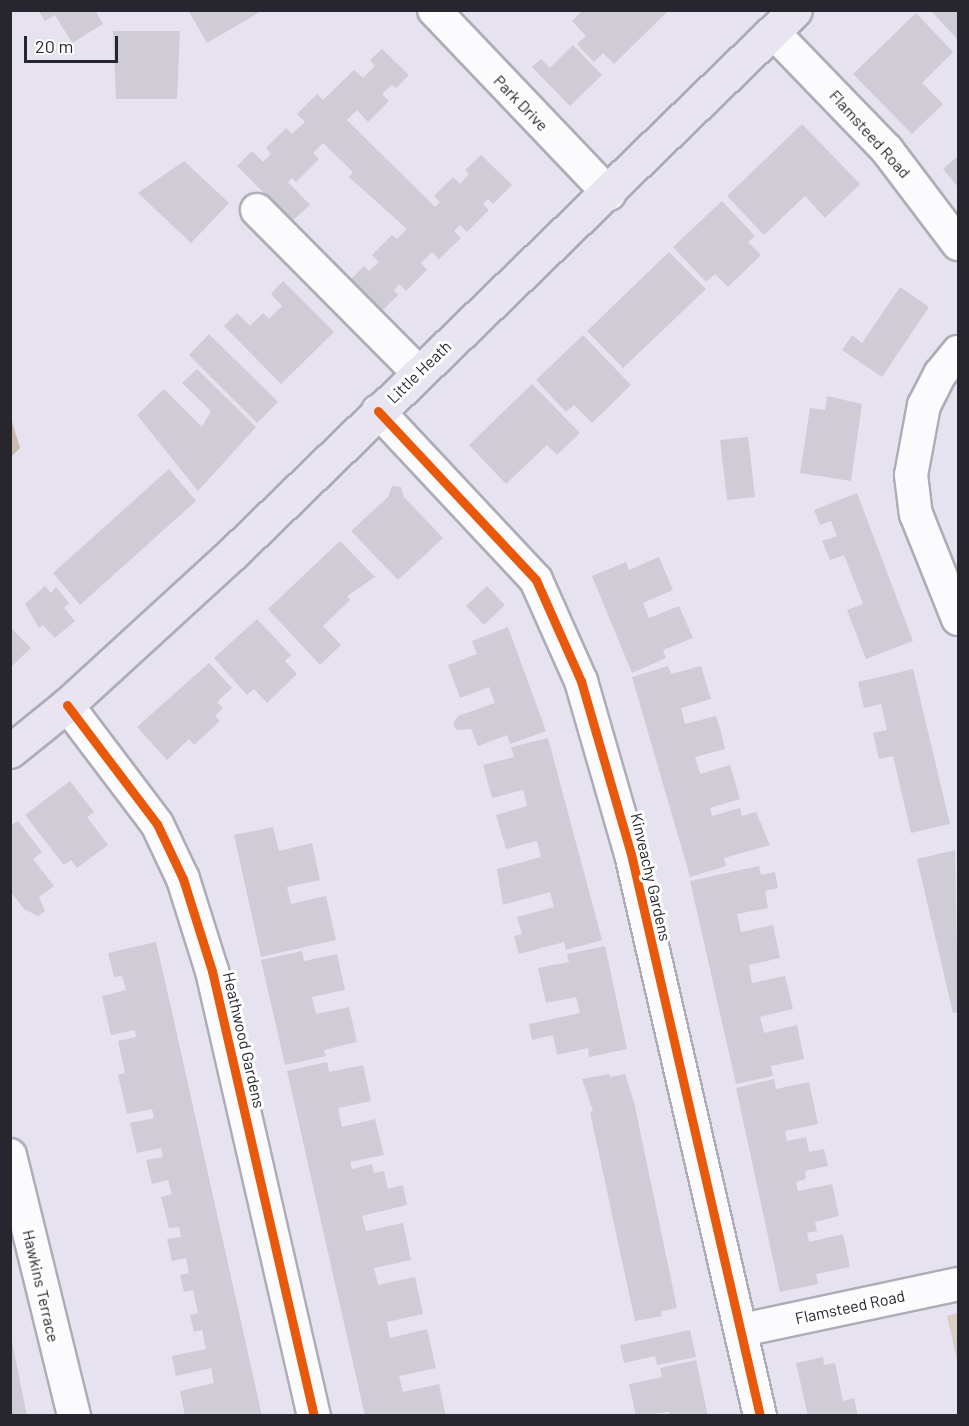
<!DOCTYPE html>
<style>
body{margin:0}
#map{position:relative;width:969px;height:1426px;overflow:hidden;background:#e6e2ef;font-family:Barlow,sans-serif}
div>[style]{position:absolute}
.green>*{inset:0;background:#dacec2}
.forest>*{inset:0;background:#cabeb0}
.building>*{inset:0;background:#cfccd6}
.roads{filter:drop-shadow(2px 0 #aeacb6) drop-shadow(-2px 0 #aeacb6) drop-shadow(0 2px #aeacb6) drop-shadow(0 -2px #aeacb6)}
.minor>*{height:32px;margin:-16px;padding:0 16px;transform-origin:16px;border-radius:16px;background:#fbfbfd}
.major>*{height:33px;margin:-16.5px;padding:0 16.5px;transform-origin:16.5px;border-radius:16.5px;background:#e9e5f0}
.cycleway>*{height:9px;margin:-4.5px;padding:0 4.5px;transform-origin:4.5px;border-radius:4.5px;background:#e8590c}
span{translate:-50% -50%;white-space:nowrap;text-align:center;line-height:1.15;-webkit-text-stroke:6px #fff;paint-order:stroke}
.street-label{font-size:16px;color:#27252e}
.frame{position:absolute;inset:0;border:12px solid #27252e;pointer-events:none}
.scale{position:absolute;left:24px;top:36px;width:94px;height:27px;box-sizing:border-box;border:3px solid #27252e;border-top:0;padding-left:8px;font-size:18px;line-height:21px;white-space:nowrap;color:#27252e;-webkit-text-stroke:4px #fff;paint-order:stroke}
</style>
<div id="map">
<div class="green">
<div style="clip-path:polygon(958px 1313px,958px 1364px,947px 1316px)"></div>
</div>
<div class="forest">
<div style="clip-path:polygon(10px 415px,20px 448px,11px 457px,10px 457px)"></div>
</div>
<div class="building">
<div style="clip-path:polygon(38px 10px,95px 10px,103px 24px,72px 43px,55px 15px,45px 21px)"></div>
<div style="clip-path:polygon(188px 10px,263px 10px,207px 43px)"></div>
<div style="clip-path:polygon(583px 10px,597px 11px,669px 10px,614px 64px,603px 53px,594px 62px,577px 44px,586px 36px,572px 21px)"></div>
<div style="clip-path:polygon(930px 10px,958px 10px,958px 40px)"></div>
<div style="clip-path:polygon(916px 13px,953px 52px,922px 83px,943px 104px,912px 134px,853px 74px)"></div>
<div style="clip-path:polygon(113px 31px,180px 31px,177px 99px,116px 99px)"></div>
<div style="clip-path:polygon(573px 45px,602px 75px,570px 106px,532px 67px,541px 59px,550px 68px)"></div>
<div style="clip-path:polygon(382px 49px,409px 75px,396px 88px,392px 85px,382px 94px,389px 101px,368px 122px,357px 110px,347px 120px,435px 207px,440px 202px,434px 196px,453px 177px,460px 184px,469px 174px,465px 170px,481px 155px,512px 185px,493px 204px,488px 199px,483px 204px,489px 210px,467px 232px,460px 225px,454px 231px,461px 238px,439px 259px,432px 252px,421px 263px,427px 270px,406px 291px,399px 284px,394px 290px,398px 295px,380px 313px,349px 281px,364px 266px,369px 271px,379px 262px,372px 255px,392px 235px,397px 239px,407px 229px,349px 177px,353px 172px,323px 143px,313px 153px,319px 159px,296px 182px,292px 178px,288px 182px,310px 205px,292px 221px,237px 166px,252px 151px,263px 162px,271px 154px,266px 148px,286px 128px,292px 134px,305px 122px,297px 114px,317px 94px,323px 100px,354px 70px,363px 78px,375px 66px,370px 60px)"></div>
<div style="clip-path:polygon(802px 124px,860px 184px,825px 218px,805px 196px,764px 235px,727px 196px)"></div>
<div style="clip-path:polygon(958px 156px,958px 187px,943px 169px)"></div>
<div style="clip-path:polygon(184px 161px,229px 203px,191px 243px,138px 193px)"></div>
<div style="clip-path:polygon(722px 201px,755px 236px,748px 242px,761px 255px,728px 287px,715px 274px,706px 282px,673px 247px)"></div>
<div style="clip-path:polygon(669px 252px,706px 289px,623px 368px,587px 331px)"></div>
<div style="clip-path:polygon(283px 281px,334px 332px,281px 384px,224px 326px,237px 313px,250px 326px,263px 313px,269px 319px,282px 306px,271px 294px)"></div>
<div style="clip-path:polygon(900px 287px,929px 307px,882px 377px,842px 350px,852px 335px,862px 343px)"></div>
<div style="clip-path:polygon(209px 334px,278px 402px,257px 423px,189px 355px)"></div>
<div style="clip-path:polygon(583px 335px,631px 385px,592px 423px,574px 405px,566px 412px,536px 380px)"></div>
<div style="clip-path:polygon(197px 369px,256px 427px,198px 491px,137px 415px,164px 389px,202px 427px,211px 411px,182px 383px)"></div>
<div style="clip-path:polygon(532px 384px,580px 433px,557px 455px,547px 445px,506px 484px,469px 445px)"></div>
<div style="clip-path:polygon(827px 396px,862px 404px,851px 481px,800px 473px,810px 408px,825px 410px)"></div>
<div style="clip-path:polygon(748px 437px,755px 497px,727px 500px,720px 440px)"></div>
<div style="clip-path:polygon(169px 469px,196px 501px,80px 605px,53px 573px)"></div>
<div style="clip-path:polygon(392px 486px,401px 487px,404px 497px,443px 538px,398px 580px,351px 531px,388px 497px)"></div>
<div style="clip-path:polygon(857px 493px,913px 641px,866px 659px,847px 610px,863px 604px,844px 555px,830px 560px,822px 541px,837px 536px,831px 521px,820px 525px,814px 510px)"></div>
<div style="clip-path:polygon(340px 541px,375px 577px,347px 596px,350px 600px,323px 626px,341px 645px,320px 665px,268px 609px)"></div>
<div style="clip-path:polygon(659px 557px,673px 590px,643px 603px,649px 618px,679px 606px,693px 638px,663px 650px,666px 658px,632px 673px,592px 576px,626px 562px,629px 570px)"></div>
<div style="clip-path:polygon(45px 586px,51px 593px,56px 587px,69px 603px,64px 608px,75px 621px,55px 638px,43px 625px,39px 628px,25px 604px)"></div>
<div style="clip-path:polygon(487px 586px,505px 605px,484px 625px,466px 606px)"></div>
<div style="clip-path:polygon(257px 619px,291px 655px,285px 661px,297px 674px,267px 703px,254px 689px,247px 695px,214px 658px)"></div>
<div style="clip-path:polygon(10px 627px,31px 648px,10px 668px)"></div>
<div style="clip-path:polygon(508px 627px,546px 731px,510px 744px,507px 735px,478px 746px,471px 729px,456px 730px,453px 723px,458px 716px,495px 703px,489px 687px,460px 698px,448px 665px,477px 654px,472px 641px)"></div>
<div style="clip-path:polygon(209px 663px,232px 688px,217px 702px,223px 708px,215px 716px,220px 721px,194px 745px,189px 739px,167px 760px,137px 727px)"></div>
<div style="clip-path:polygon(668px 666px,671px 674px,701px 666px,711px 699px,681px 708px,685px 724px,716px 716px,721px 732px,725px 749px,695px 757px,700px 774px,730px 765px,740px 799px,710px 808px,712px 816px,740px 808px,742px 816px,756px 812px,770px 845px,724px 858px,726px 866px,690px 877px,632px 677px)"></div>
<div style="clip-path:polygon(913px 669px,950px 824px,911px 833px,893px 756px,879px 759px,873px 733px,887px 730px,881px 704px,864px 708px,858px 682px)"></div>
<div style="clip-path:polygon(548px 738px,602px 940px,566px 950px,564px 942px,519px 954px,514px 936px,522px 934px,517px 917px,554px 907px,550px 892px,503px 905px,497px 869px,541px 857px,537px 841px,506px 849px,496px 815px,527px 806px,523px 790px,492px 798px,483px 765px,514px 757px,511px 747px)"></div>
<div style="clip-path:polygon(70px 781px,94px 812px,87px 817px,108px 845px,77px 868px,71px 860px,64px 865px,25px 815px)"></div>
<div style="clip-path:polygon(18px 821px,42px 852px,33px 859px,54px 886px,39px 897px,45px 911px,38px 916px,24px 909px,10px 891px,10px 826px)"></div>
<div style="clip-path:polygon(273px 827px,279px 851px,312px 843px,320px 880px,287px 887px,291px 904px,326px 896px,336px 940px,261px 957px,234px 835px)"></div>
<div style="clip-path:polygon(955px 850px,958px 1012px,953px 1013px,917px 859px)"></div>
<div style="clip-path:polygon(759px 866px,761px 875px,775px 872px,778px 888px,765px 891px,768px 908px,737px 914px,741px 932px,773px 925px,780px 958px,749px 965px,752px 983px,785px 976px,793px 1009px,760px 1017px,764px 1033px,797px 1025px,804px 1059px,771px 1066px,773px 1076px,736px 1084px,690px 881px)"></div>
<div style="clip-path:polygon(156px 942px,174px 1021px,262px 1416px,185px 1416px,180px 1391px,214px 1383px,211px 1368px,176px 1376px,172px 1356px,206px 1349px,202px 1330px,194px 1332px,190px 1315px,198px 1313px,193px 1290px,184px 1292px,180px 1275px,189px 1273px,186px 1258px,172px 1261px,167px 1239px,181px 1237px,179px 1227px,169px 1228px,161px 1197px,172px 1194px,168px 1180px,152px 1184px,146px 1160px,163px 1157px,161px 1148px,137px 1153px,130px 1123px,154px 1118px,152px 1109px,127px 1114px,118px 1075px,125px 1073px,118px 1041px,136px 1037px,135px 1030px,111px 1035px,102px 996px,126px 990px,122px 976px,114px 977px,108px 953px)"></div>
<div style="clip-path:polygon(605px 946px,627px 1049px,589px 1057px,588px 1048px,557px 1055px,553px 1035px,532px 1040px,529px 1024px,580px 1013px,576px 997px,546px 1003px,538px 968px,569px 962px,567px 954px)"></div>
<div style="clip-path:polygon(302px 951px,304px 961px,337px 954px,345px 990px,312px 997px,316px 1014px,349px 1007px,357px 1042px,324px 1050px,326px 1056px,285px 1065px,261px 960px)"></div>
<div style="clip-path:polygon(327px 1062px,329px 1072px,363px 1065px,371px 1101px,338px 1108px,342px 1127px,375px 1119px,384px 1155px,350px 1162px,352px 1169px,372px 1164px,374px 1173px,384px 1171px,388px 1189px,403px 1185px,407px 1205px,362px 1216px,366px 1231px,403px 1223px,411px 1260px,374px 1268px,376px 1276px,378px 1285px,415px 1277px,423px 1314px,387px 1322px,388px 1329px,390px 1338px,427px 1329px,436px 1368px,399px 1376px,403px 1392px,439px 1384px,446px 1416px,365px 1416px,287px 1071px)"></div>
<div style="clip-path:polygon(609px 1074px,610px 1077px,625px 1074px,634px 1102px,677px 1308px,661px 1311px,662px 1316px,635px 1321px,590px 1112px,593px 1111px,582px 1079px)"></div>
<div style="clip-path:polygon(774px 1079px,776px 1089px,809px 1082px,818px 1124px,785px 1131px,787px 1141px,806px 1137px,809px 1152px,824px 1149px,828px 1166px,805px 1171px,806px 1179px,796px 1182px,798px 1191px,832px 1184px,839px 1216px,815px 1222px,817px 1231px,807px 1233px,809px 1242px,843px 1234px,850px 1267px,816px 1274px,818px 1284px,780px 1292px,736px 1088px)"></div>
<div style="clip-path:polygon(690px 1330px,696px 1357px,657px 1365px,655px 1356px,624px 1363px,620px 1345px)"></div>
<div style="clip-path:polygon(10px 1342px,12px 1342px,27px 1416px,10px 1416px)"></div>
<div style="clip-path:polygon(823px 1357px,824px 1365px,835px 1363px,843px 1401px,854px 1398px,858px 1416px,808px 1416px,796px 1363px)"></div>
<div style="clip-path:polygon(696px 1360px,708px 1416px,670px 1416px,669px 1412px,636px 1416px,629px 1384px,662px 1377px,660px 1368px)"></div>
</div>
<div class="roads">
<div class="minor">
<div style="left:434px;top:10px;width:254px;rotate:46.4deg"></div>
<div style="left:773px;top:32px;width:164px;rotate:46deg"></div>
<div style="left:887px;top:150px;width:118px;rotate:52.9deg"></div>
<div style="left:257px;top:210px;width:228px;rotate:45.2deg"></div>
<div style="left:958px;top:352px;width:28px;rotate:129deg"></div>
<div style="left:940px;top:374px;width:35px;rotate:117deg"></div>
<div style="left:924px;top:405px;width:71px;rotate:100.5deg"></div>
<div style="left:911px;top:475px;width:39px;rotate:83deg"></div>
<div style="left:916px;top:514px;width:113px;rotate:68.2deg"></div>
<div style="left:378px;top:411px;width:231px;rotate:46.9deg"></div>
<div style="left:536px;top:580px;width:111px;rotate:66deg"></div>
<div style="left:581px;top:681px;width:180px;rotate:73.9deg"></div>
<div style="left:631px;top:854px;width:577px;rotate:77.07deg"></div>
<div style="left:67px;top:705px;width:149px;rotate:52.9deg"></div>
<div style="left:157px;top:824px;width:61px;rotate:64.7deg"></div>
<div style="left:183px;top:879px;width:96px;rotate:72.5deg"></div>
<div style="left:212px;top:971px;width:457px;rotate:77.1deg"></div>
<div style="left:10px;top:1155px;width:269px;rotate:76.2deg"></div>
<div style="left:742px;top:1330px;width:221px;rotate:-12deg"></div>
</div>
<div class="major">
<div style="left:10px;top:751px;width:73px;rotate:-38.9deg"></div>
<div style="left:67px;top:705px;width:225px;rotate:-42.5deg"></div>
<div style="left:233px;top:553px;width:781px;rotate:-44.01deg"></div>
</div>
</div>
<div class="cycleway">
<div style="left:378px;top:411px;width:231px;rotate:46.9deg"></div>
<div style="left:536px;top:580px;width:111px;rotate:66deg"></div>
<div style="left:581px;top:681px;width:180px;rotate:73.9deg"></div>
<div style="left:631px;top:854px;width:577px;rotate:77.07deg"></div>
<div style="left:67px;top:705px;width:149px;rotate:52.9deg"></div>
<div style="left:157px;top:824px;width:61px;rotate:64.7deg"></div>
<div style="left:183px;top:879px;width:96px;rotate:72.5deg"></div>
<div style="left:212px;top:971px;width:457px;rotate:77.1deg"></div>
</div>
<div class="street-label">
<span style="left:521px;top:103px;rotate:46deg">Park Drive</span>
<span style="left:870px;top:134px;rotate:48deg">Flamsteed Road</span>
<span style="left:419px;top:372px;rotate:-44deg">Little Heath</span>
<span style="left:651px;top:877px;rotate:77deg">Kinveachy Gardens</span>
<span style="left:244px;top:1040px;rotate:77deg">Heathwood Gardens</span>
<span style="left:41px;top:1286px;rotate:77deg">Hawkins Terrace</span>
<span style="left:850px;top:1307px;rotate:-12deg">Flamsteed Road</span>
</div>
<div class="frame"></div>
<div class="scale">20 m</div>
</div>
